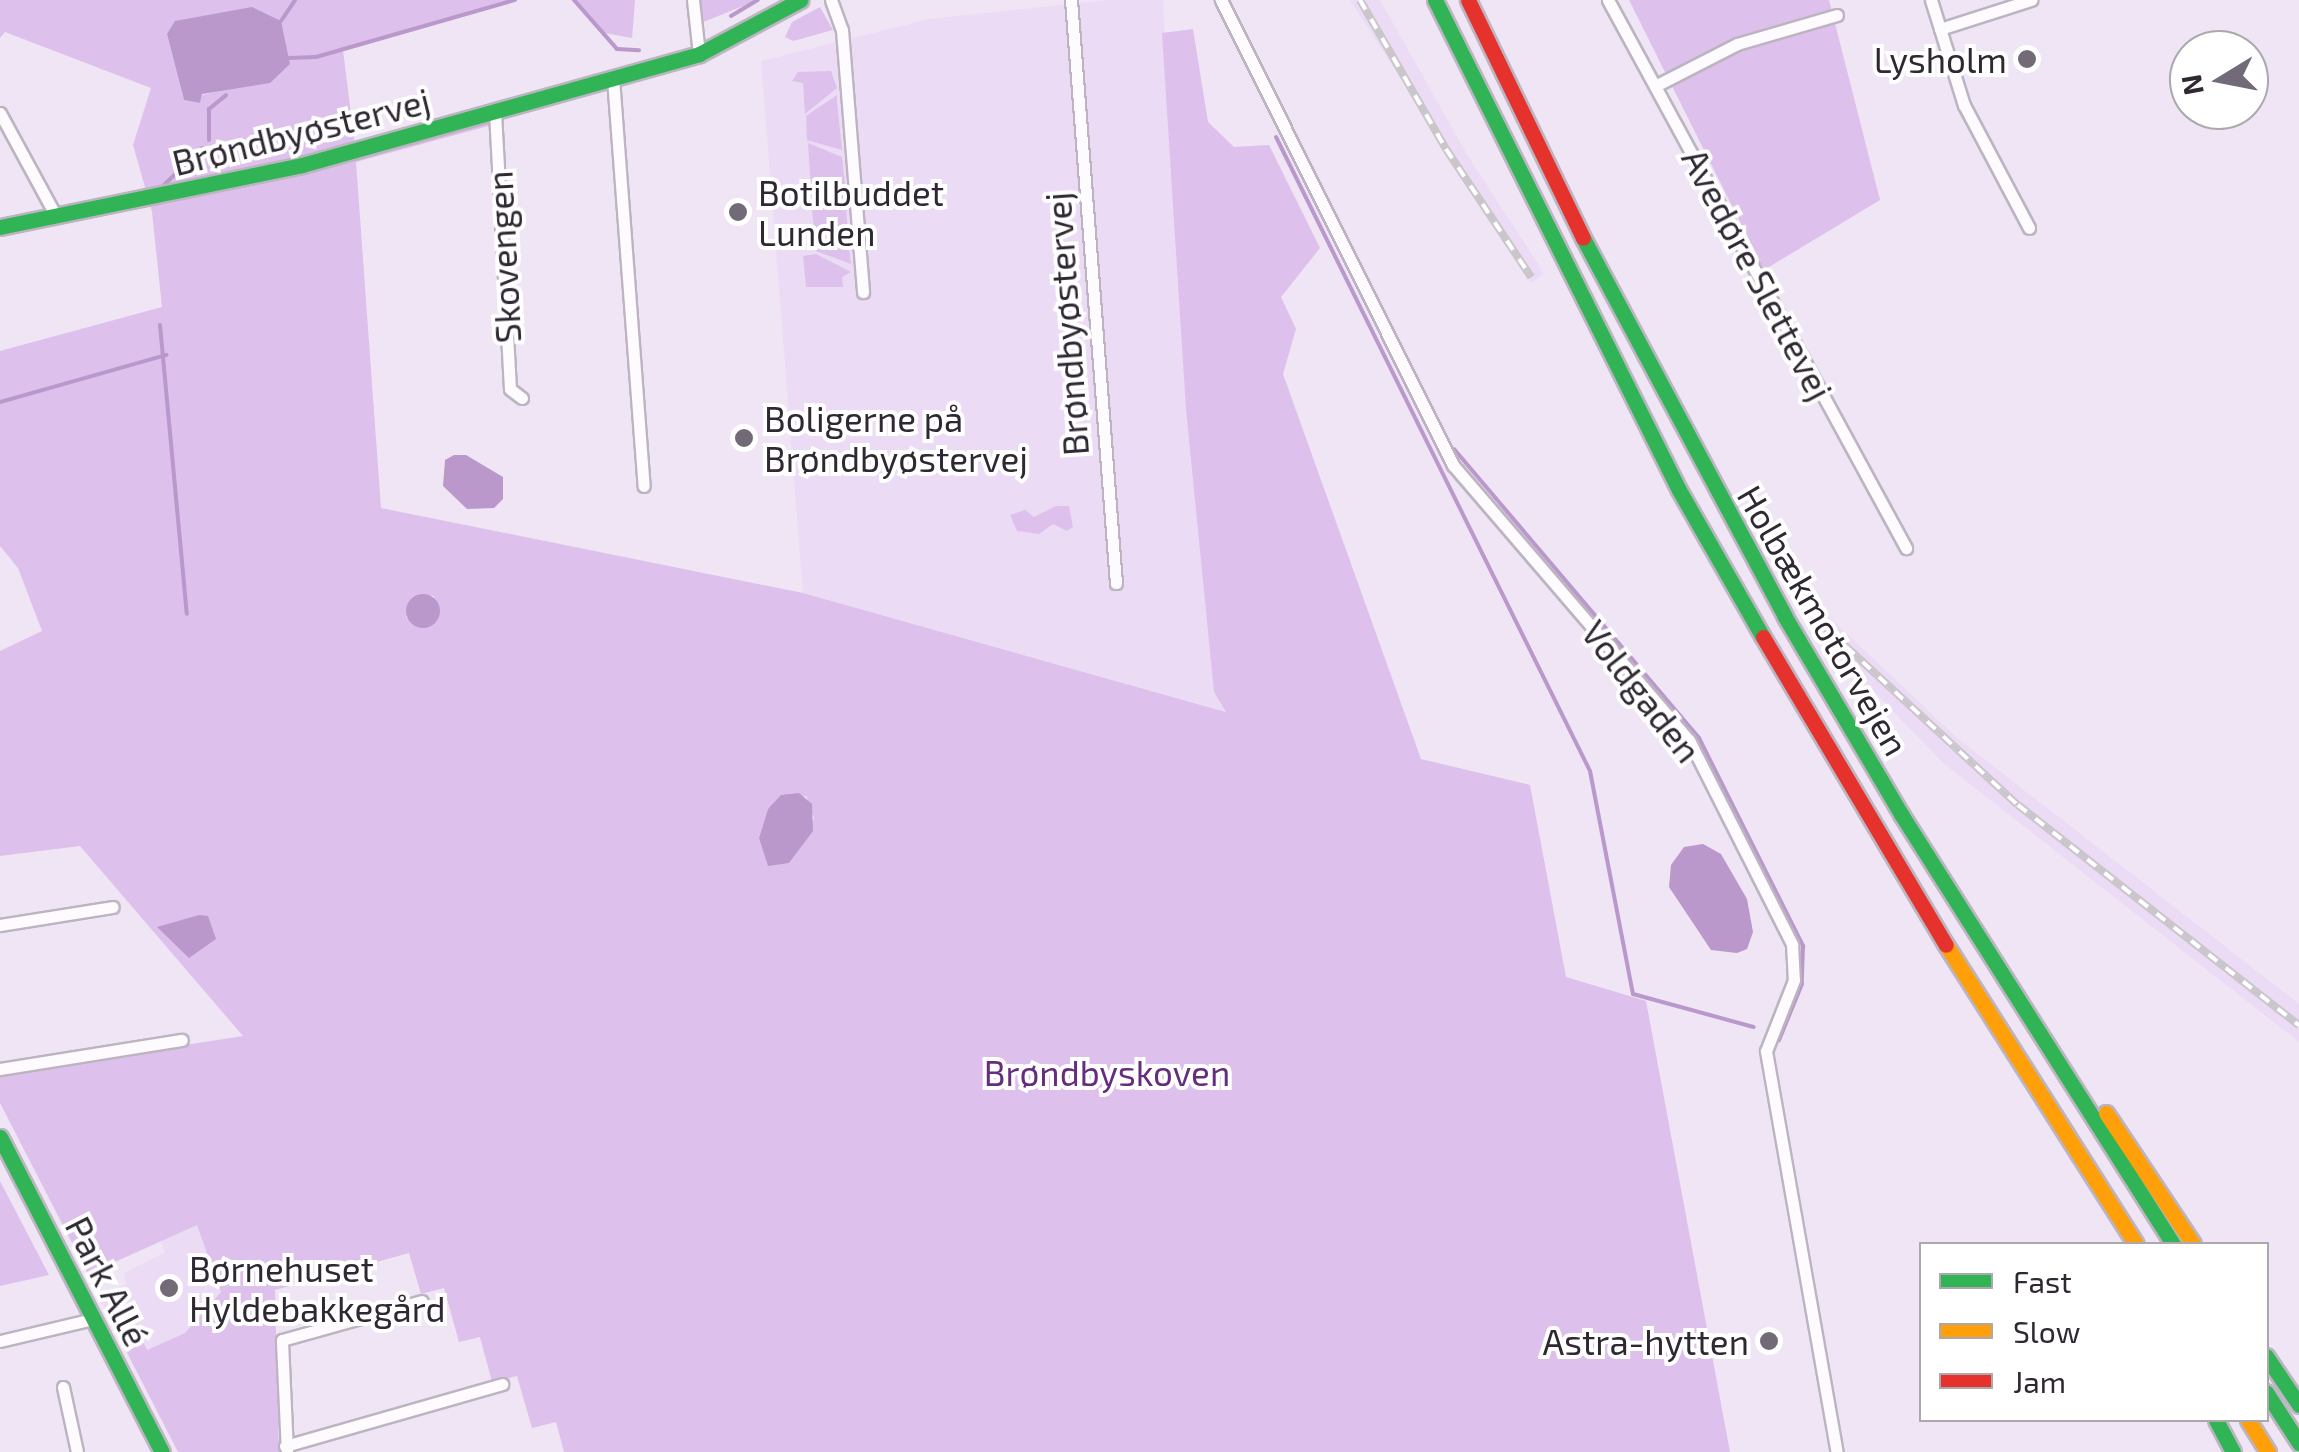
<!DOCTYPE html>
<meta charset="utf-8">
<style>
body{margin:0}
#map{position:relative;width:2299px;height:1452px;overflow:hidden;background:#efe5f5;font-family:"Exo 2",sans-serif}
div>[style]{position:absolute}
.built>*{inset:0;background:#ecdbf4}
.green>*{inset:0;background:#ddc0eb}
.water>*{inset:0;background:#ba98cb}
.round{border-radius:50%}
.stream>*{height:4px;margin:-2px;padding:0 2px;transform-origin:2px;border-radius:2px;background:#ba98cb}
.roads{filter:drop-shadow(2px 0 #bcb5c1) drop-shadow(-2px 0 #bcb5c1) drop-shadow(0 2px #bcb5c1) drop-shadow(0 -2px #bcb5c1)}
.street>*{height:11px;margin:-5.5px;padding:0 5.5px;transform-origin:5.5px;border-radius:5.5px;background:#fdfbfe}
.fast>*{height:15px;margin:-7.5px;padding:0 7.5px;transform-origin:7.5px;border-radius:7.5px;background:#30b455}
.slow>*{height:15px;margin:-7.5px;padding:0 7.5px;transform-origin:7.5px;border-radius:7.5px;background:#ff9f0a}
.jam>*{height:15px;margin:-7.5px;padding:0 7.5px;transform-origin:7.5px;border-radius:7.5px;background:#e5322d}
.rail>*{height:8px;margin-top:-4px;transform-origin:0;background:repeating-linear-gradient(90deg,#fff 0 11px,#cac6cb 0 22px);box-sizing:border-box;border-block:2px solid #cac6cb}
.dots>*{width:28px;height:28px;translate:-50% -50%;box-sizing:border-box;border:5px solid #fff;border-radius:50%}
span{translate:-50% -50%;white-space:nowrap;text-align:center;line-height:1.15;-webkit-text-stroke:8px #fff;paint-order:stroke}
.poi-label{font-size:35px;color:#2f2833}
.right{translate:-100% -50%;text-align:right}
.left{translate:0 -50%;text-align:left}
.street-label{font-size:35px;color:#2f2833}
.park-label{font-size:35px;color:#662d7e}
.legend{position:absolute;left:1919px;top:1242px;width:350px;height:180px;box-sizing:border-box;background:#fff;border:2px solid #aca9ad;margin:0;padding:12px 18px;list-style:none;font-size:30px;color:#2f2833}
.legend li{display:flex;align-items:center;gap:20px;height:50px}
.legend b{width:50px;border:2px solid #aca9ad}
.north{position:absolute;left:2169px;top:30px;width:100px;height:100px;box-sizing:border-box;background:#fff;border:2px solid #aca9ad;border-radius:50%;rotate:260deg;font-size:28px;font-weight:700;line-height:40px;text-align:center;color:#2f2833}
.north::after{content:'';display:block;margin:auto;width:35px;height:45px;background:#726a77;clip-path:polygon(50% 0,100% 100%,50% 72%,0 100%)}
</style>
<div id="map">
<div class="built">
<div style="clip-path:polygon(1108px 0,1163px 0,1186px 409px,1228px 712px,803px 593px,761px 61px,929px 19px)"></div>
<div style="clip-path:polygon(1350px 0,1380px 0,1468px 156px,1540px 267px,1543px 274px,1532px 283px)"></div>
<div style="clip-path:polygon(1820px 608px,1957px 738px,2299px 1004px,2299px 1042px,1943px 763px,1811px 626px)"></div>
<div style="clip-path:polygon(197px 1224px,221px 1292px,185px 1333px,147px 1350px,137px 1330px,120px 1339px,100px 1299px,126px 1284px,124px 1273px,165px 1253px,159px 1237px)"></div>
</div>
<div class="green">
<div style="clip-path:polygon(evenodd,0 0,515px 0,343px 50px,356px 154px,485px 120px,492px 125px,356px 162px,381px 508px,803px 593px,1226px 712px,1214px 692px,1186px 409px,1162px 33px,1193px 29px,1208px 122px,1234px 147px,1269px 145px,1320px 248px,1281px 297px,1296px 329px,1283px 374px,1421px 759px,1530px 785px,1566px 977px,1646px 1001px,1730px 1452px,564px 1452px,556px 1422px,532px 1428px,517px 1376px,492px 1382px,480px 1337px,459px 1342px,444px 1288px,421px 1294px,409px 1253px,275px 1290px,279px 1452px,178px 1452px,120px 1339px,137px 1330px,147px 1350px,185px 1333px,221px 1292px,197px 1225px,88px 1274px,0 1103px,0 1074px,243px 1036px,80px 846px,0 856px,0 651px,42px 631px,18px 568px,0 546px,0 351px,162px 307px,152px 212px,133px 145px,151px 88px,5px 32px,0 38px,0 0,167px 34px,226px 89px,202px 95px,200px 103px,184px 100px,167px 34px,0 0,420px 594px,434px 596px,437px 620px,418px 627px,406px 617px,420px 594px,0 0,806px 796px,814px 818px,804px 842px,759px 838px,768px 809px,806px 796px)"></div>
<div style="clip-path:polygon(574px 0,635px 0,632px 38px,605px 33px)"></div>
<div style="clip-path:polygon(694px 0,758px 0,696px 25px)"></div>
<div style="clip-path:polygon(1629px 0,1829px 0,1880px 200px,1764px 270px)"></div>
<div style="clip-path:polygon(820px 7px,833px 30px,793px 41px,785px 37px,792px 22px)"></div>
<div style="clip-path:polygon(831px 71px,837px 88px,805px 114px,803px 83px,792px 81px,798px 72px)"></div>
<div style="clip-path:polygon(837px 95px,837px 102px,842px 150px,807px 140px,806px 116px)"></div>
<div style="clip-path:polygon(808px 143px,842px 157px,845px 185px,812px 207px)"></div>
<div style="clip-path:polygon(845px 191px,849px 248px,851px 264px,816px 251px,812px 210px)"></div>
<div style="clip-path:polygon(816px 254px,851px 272px,842px 277px,843px 287px,806px 287px,803px 256px)"></div>
<div style="clip-path:polygon(1056px 506px,1069px 506px,1073px 527px,1067px 531px,1053px 524px,1039px 534px,1017px 531px,1010px 515px,1025px 510px,1034px 517px)"></div>
<div style="clip-path:polygon(0 1181px,49px 1275px,0 1286px)"></div>
</div>
<div class="water">
<div style="clip-path:polygon(252px 7px,281px 21px,290px 64px,270px 83px,202px 94px,200px 103px,184px 100px,167px 34px,175px 21px)"></div>
<div style="clip-path:polygon(454px 455px,466px 455px,503px 477px,503px 499px,494px 508px,467px 509px,443px 486px,445px 460px)"></div>
<div class="round" style="left:406px;top:594px;width:34px;height:34px"></div>
<div style="clip-path:polygon(799px 793px,812px 804px,813px 831px,789px 863px,768px 866px,759px 838px,768px 809px,781px 795px)"></div>
<div style="clip-path:polygon(1703px 844px,1721px 854px,1747px 899px,1753px 932px,1747px 949px,1737px 953px,1711px 950px,1669px 887px,1671px 865px,1684px 847px)"></div>
<div style="clip-path:polygon(199px 915px,208px 916px,216px 939px,189px 958px,157px 927px)"></div>
</div>
<div class="stream">
<div style="left:574px;top:0;width:65px;rotate:48.7deg"></div>
<div style="left:617px;top:49px;width:22px;rotate:3deg"></div>
<div style="left:731px;top:16px;width:31px;rotate:-31deg"></div>
<div style="left:281px;top:21px;width:25px;rotate:-56deg"></div>
<div style="left:289px;top:58px;width:27px;rotate:-2deg"></div>
<div style="left:316px;top:57px;width:207px;rotate:-16deg"></div>
<div style="left:1276px;top:137px;width:707px;rotate:63.65deg"></div>
<div style="left:1590px;top:771px;width:227px;rotate:79.1deg"></div>
<div style="left:1633px;top:994px;width:125px;rotate:15.3deg"></div>
<div style="left:209px;top:140px;width:31px;rotate:-90deg"></div>
<div style="left:209px;top:109px;width:22px;rotate:-39deg"></div>
<div style="left:164px;top:185px;width:53px;rotate:-44.2deg"></div>
<div style="left:160px;top:325px;width:290px;rotate:84.7deg"></div>
<div style="left:0;top:402px;width:173px;rotate:-15.8deg"></div>
<div style="left:1454px;top:449px;width:379px;rotate:49.7deg"></div>
<div style="left:1699px;top:738px;width:233px;rotate:63.4deg"></div>
<div style="left:1803px;top:946px;width:38px;rotate:92deg"></div>
<div style="left:1802px;top:984px;width:61px;rotate:112.3deg"></div>
</div>
<div class="roads">
<div class="street">
<div style="left:693px;top:0;width:54px;rotate:83.7deg"></div>
<div style="left:831px;top:0;width:32px;rotate:70deg"></div>
<div style="left:842px;top:30px;width:263px;rotate:85.4deg"></div>
<div style="left:1071px;top:0;width:585px;rotate:85.59deg"></div>
<div style="left:1221px;top:0;width:520px;rotate:63.48deg"></div>
<div style="left:1453px;top:465px;width:362px;rotate:49.4deg"></div>
<div style="left:1689px;top:740px;width:229px;rotate:63.2deg"></div>
<div style="left:1792px;top:944px;width:36px;rotate:87deg"></div>
<div style="left:1794px;top:980px;width:76px;rotate:111.5deg"></div>
<div style="left:1766px;top:1051px;width:407px;rotate:80deg"></div>
<div style="left:1608px;top:0;width:624px;rotate:61.46deg"></div>
<div style="left:1931px;top:0;width:110px;rotate:72.6deg"></div>
<div style="left:1964px;top:105px;width:139px;rotate:62.1deg"></div>
<div style="left:1940px;top:29px;width:96px;rotate:-17.7deg"></div>
<div style="left:613px;top:78px;width:409px;rotate:85.7deg"></div>
<div style="left:1657px;top:85px;width:90px;rotate:-27.1deg"></div>
<div style="left:1737px;top:44px;width:104px;rotate:-16.2deg"></div>
<div style="left:495px;top:112px;width:277px;rotate:86.9deg"></div>
<div style="left:510px;top:389px;width:15px;rotate:37deg"></div>
<div style="left:0;top:113px;width:117px;rotate:61.5deg"></div>
<div style="left:0;top:925px;width:114px;rotate:-9.1deg"></div>
<div style="left:0;top:1069px;width:184px;rotate:-9.1deg"></div>
<div style="left:0;top:1341px;width:96px;rotate:-13.3deg"></div>
<div style="left:63px;top:1387px;width:66px;rotate:77.8deg"></div>
<div style="left:285px;top:1446px;width:226px;rotate:-15.9deg"></div>
<div style="left:287px;top:1452px;width:112px;rotate:-92.6deg"></div>
<div style="left:282px;top:1340px;width:145px;rotate:-15.6deg"></div>
</div>
<div class="fast">
<div style="left:1435px;top:0;width:547px;rotate:63.53deg"></div>
<div style="left:1679px;top:490px;width:169px;rotate:60.3deg"></div>
<div style="left:0;top:227px;width:308px;rotate:-11.6deg"></div>
<div style="left:302px;top:165px;width:412px;rotate:-15.6deg"></div>
<div style="left:699px;top:54px;width:115px;rotate:-28.1deg"></div>
<div style="left:1583px;top:238px;width:429px;rotate:61.9deg"></div>
<div style="left:1785px;top:617px;width:229px;rotate:59.5deg"></div>
<div style="left:1901px;top:814px;width:509px;rotate:57.68deg"></div>
<div style="left:0;top:1137px;width:354px;rotate:62.8deg"></div>
<div style="left:2266px;top:1356px;width:59px;rotate:56deg"></div>
<div style="left:2266px;top:1392px;width:61px;rotate:57.1deg"></div>
<div style="left:2216px;top:1420px;width:36px;rotate:62deg"></div>
</div>
<div class="slow">
<div style="left:1946px;top:945px;width:354px;rotate:57.6deg"></div>
<div style="left:2106px;top:1113px;width:157px;rotate:56.4deg"></div>
<div style="left:2248px;top:1420px;width:38px;rotate:58deg"></div>
</div>
<div class="jam">
<div style="left:1468px;top:0;width:264px;rotate:64.2deg"></div>
<div style="left:1763px;top:637px;width:358px;rotate:59.3deg"></div>
</div>
</div>
<div class="rail">
<div style="left:1360px;top:0;width:172px;rotate:60deg"></div>
<div style="left:1446px;top:149px;width:154px;rotate:56.4deg"></div>
<div style="left:1814px;top:617px;width:277px;rotate:42.7deg"></div>
<div style="left:2018px;top:805px;width:357px;rotate:38.1deg"></div>
</div>
<div class="dots">
<div style="left:2027px;top:59px;background:#726a77"></div>
<div style="left:738px;top:212px;background:#726a77"></div>
<div style="left:744px;top:438px;background:#726a77"></div>
<div style="left:169px;top:1288px;background:#726a77"></div>
<div style="left:1769px;top:1341px;background:#726a77"></div>
</div>
<div class="poi-label">
<span class="right" style="left:2007px;top:59px">Lysholm</span>
<span class="left" style="left:758px;top:212px">Botilbuddet<br>Lunden</span>
<span class="left" style="left:764px;top:438px">Boligerne på<br>Brøndbyøstervej</span>
<span class="left" style="left:189px;top:1288px">Børnehuset<br>Hyldebakkegård</span>
<span class="right" style="left:1749px;top:1341px">Astra-hytten</span>
</div>
<div class="street-label">
<span style="left:301px;top:131px;rotate:-14deg">Brøndbyøstervej</span>
<span style="left:503px;top:257px;rotate:-93deg">Skovengen</span>
<span style="left:1758px;top:274px;rotate:62deg">Avedøre Slettevej</span>
<span style="left:1066px;top:324px;rotate:-94deg">Brøndbyøstervej</span>
<span style="left:1824px;top:620px;rotate:60deg">Holbækmotorvejen</span>
<span style="left:1642px;top:691px;rotate:52deg">Voldgaden</span>
<span style="left:108px;top:1281px;rotate:63deg">Park Allé</span>
</div>
<div class="park-label">
<span style="left:1107px;top:1072px">Brøndbyskoven</span>
</div>
<ul class="legend">
<li><b style="height:12px;background:#30b455"></b>Fast</li>
<li><b style="height:12px;background:#ff9f0a"></b>Slow</li>
<li><b style="height:12px;background:#e5322d"></b>Jam</li>
</ul>
<div class="north">N</div>
</div>
